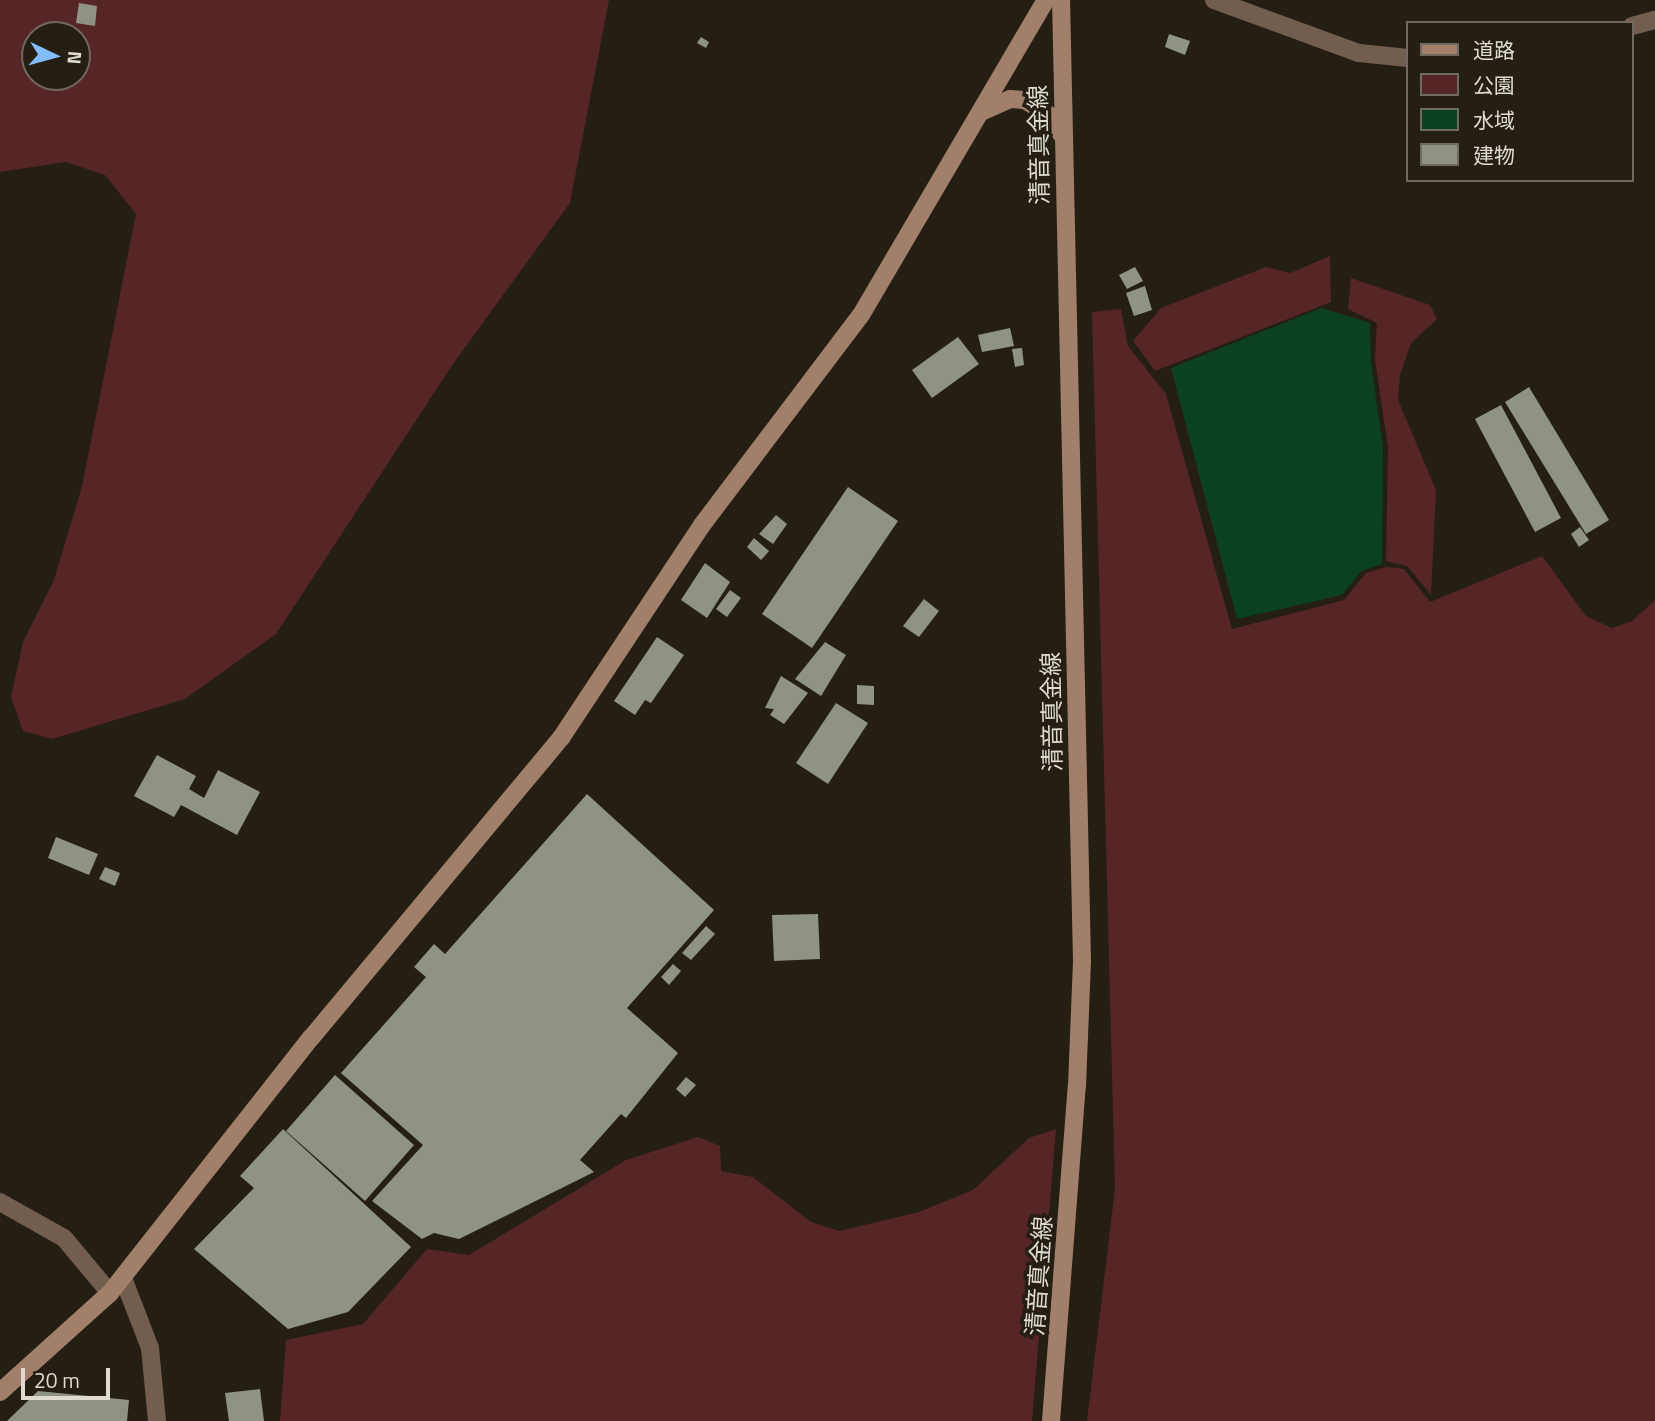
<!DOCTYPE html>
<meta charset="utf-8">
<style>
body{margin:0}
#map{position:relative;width:1655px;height:1421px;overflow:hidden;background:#241f12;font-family:"Titillium Web","Noto Sans JP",sans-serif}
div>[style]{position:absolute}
.green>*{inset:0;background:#562525}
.water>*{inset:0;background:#0b4121}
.building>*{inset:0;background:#8e9383}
.street>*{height:18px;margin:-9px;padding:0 9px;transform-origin:9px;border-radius:9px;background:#725d4f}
.secondary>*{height:18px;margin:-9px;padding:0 9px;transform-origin:9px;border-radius:9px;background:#a27f6a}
span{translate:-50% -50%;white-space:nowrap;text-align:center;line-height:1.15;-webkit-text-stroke:7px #241f12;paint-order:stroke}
.street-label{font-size:24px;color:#dfdbd3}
.legend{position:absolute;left:1406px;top:21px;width:228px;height:161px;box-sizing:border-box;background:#241f12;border:2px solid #6f6a5f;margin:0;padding:9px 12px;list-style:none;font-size:21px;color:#dfdbd3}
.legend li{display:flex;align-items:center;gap:14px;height:35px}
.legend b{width:35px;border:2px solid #6f6a5f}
.north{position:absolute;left:21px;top:21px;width:70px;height:70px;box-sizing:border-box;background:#241f12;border:2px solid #6f6a5f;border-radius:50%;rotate:95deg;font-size:19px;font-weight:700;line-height:28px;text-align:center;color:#dfdbd3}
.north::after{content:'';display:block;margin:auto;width:24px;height:32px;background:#82bcfa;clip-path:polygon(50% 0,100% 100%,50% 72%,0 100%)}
.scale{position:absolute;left:21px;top:1368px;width:89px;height:32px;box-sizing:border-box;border:4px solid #dfdbd3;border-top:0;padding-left:9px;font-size:21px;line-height:24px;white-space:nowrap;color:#dfdbd3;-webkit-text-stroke:5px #241f12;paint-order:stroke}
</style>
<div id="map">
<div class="green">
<div style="clip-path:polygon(evenodd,0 0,609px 0,570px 203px,453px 364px,276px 634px,185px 699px,52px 739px,23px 731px,11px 697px,23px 642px,54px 580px,82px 486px,136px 214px,105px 175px,66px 162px,0 172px,0 0,35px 35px,77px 35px,77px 77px,35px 77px,35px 35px)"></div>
<div style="clip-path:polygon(1330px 256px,1331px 302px,1155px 371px,1133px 341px,1161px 308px,1266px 267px,1290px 273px)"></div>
<div style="clip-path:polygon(1351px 278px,1430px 305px,1437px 319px,1411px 343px,1400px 375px,1398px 400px,1436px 490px,1431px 595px,1407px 566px,1386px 561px,1388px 447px,1375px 359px,1377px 323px,1348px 309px)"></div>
<div style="clip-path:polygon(1121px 309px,1128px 346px,1166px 394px,1232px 629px,1344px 600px,1366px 573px,1386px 567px,1404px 569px,1430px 602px,1542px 556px,1586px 616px,1612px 628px,1632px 621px,1655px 600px,1655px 1421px,1087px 1421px,1115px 1189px,1092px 312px)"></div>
<div style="clip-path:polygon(1056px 1129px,1032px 1421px,280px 1421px,286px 1340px,363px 1324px,427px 1249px,469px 1255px,626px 1160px,698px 1137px,720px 1146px,721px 1171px,753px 1177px,811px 1222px,839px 1231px,919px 1212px,973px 1190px,1029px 1138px)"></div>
</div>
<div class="water">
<div style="clip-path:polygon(1321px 308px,1370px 323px,1371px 363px,1383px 448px,1382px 564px,1361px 571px,1342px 595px,1237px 619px,1171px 368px)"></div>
</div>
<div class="building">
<div style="clip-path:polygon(79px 3px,97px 6px,95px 26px,76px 23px)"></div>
<div style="clip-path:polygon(1169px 34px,1190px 41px,1185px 55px,1165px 47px)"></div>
<div style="clip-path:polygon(701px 37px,709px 42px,706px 48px,697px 43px)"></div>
<div style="clip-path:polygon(1135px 267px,1143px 281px,1127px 289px,1119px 275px)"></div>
<div style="clip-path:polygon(1145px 286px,1152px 310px,1134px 316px,1126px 293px)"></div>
<div style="clip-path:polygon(1010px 328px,1014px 346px,982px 352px,978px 335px)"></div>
<div style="clip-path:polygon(958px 337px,979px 364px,932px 398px,912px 370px)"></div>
<div style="clip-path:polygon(1022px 348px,1024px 365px,1015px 367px,1012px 349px)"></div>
<div style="clip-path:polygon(1529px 387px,1609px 520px,1586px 534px,1505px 402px)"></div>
<div style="clip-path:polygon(1501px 405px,1561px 518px,1535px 532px,1475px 419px)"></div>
<div style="clip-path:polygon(848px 487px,898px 521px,812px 648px,762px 614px)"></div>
<div style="clip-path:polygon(776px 515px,787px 524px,773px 544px,759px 534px)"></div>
<div style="clip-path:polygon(1580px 527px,1589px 540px,1579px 547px,1571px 534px)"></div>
<div style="clip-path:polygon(754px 538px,769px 551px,761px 560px,747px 547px)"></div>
<div style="clip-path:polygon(705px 563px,730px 582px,707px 618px,681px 600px)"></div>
<div style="clip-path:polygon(730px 590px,741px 598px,727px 617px,716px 609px)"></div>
<div style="clip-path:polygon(924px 599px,939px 611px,919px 637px,903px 626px)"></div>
<div style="clip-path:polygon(657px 637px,684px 655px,651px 703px,645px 700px,635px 715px,614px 701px)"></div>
<div style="clip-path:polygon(825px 642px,846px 655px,821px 696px,795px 679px)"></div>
<div style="clip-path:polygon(781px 676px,808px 693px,784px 724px,770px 715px,774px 709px,765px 708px)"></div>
<div style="clip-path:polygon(857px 685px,874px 686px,874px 705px,857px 704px)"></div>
<div style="clip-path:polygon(836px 703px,868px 723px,828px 784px,796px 763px)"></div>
<div style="clip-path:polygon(157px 755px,196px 776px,189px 789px,204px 798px,218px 770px,260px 792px,237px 835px,181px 805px,174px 817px,134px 796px)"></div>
<div style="clip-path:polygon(587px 794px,714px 910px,627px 1008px,678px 1053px,626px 1118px,621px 1114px,580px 1160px,594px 1172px,459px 1239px,434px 1233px,422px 1239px,372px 1201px,423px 1145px,341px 1073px,426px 977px,414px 967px,434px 944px,445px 954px)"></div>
<div style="clip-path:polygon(56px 837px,98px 854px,89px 875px,48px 858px)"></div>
<div style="clip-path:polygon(105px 867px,120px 873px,115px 886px,99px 879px)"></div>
<div style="clip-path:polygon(818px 914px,820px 959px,774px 961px,772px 915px)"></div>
<div style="clip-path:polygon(706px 926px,715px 934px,691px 960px,682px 953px)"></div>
<div style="clip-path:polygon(673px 964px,681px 971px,669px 985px,661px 977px)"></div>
<div style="clip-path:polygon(335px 1075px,414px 1145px,365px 1201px,286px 1131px)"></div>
<div style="clip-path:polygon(686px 1077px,696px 1085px,685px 1097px,676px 1089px)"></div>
<div style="clip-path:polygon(283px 1129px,411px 1247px,348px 1312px,288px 1329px,194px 1249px,254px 1188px,240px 1176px)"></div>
<div style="clip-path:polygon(260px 1389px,264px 1421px,229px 1421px,225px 1393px)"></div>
<div style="clip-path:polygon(38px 1391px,129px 1400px,127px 1421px,7px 1421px)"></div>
</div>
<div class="street">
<div style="left:1214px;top:0;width:154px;rotate:20.1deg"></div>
<div style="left:1359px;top:53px;width:49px;rotate:5.8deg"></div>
<div style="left:1632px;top:26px;width:24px;rotate:-15deg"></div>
<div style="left:0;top:1202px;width:73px;rotate:29.4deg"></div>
<div style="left:64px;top:1238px;width:72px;rotate:50.1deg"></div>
<div style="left:123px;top:1278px;width:75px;rotate:68.9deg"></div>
<div style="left:150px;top:1348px;width:73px;rotate:84.5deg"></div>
</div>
<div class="secondary">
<div style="left:981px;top:112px;width:32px;rotate:-24deg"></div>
<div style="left:1010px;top:99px;width:15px;rotate:4deg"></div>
<div style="left:1025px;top:100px;width:36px;rotate:32deg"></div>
<div style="left:1055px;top:119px;width:16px;rotate:68deg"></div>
<div style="left:0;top:1392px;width:148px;rotate:-42deg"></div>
<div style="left:110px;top:1293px;width:325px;rotate:-51.8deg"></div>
<div style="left:311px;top:1038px;width:391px;rotate:-50.2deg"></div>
<div style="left:561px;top:738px;width:255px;rotate:-56.5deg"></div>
<div style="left:702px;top:525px;width:263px;rotate:-52.9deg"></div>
<div style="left:861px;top:315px;width:365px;rotate:-59.6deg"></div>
<div style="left:1051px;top:1421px;width:336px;rotate:-85.6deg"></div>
<div style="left:1077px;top:1086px;width:125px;rotate:-87.7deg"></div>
<div style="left:1082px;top:961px;width:961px;rotate:-91.25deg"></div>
</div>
<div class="street-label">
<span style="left:1039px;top:145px;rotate:-91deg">清音真金線</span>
<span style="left:1052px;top:712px;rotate:-91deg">清音真金線</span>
<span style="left:1039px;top:1276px;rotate:-86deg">清音真金線</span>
</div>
<ul class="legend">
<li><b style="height:9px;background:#a27f6a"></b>道路</li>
<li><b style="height:19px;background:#562525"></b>公園</li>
<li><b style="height:19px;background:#0b4121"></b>水域</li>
<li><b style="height:19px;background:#8e9383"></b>建物</li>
</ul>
<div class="north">N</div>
<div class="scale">20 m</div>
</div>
